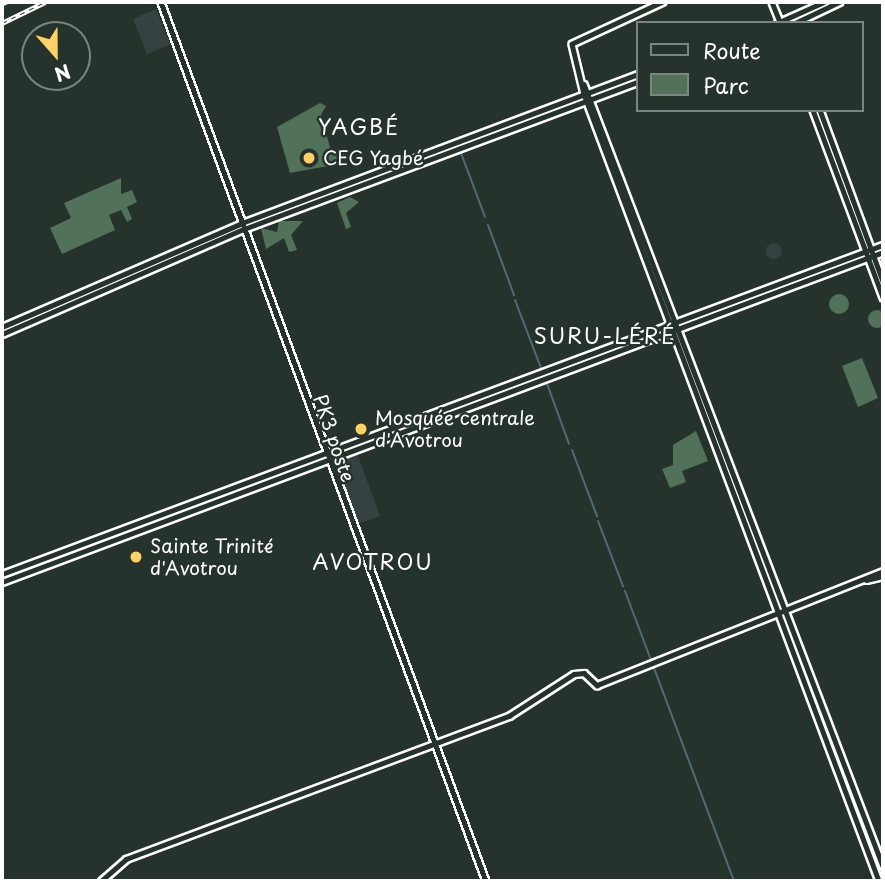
<!DOCTYPE html>
<meta charset="utf-8">
<style>
body{margin:0}
#map{position:relative;width:885px;height:883px;overflow:hidden;background:#26332d;font-family:"Playpen Sans",sans-serif}
div>[style]{position:absolute}
.built>*{inset:0;background:#364141}
.round{border-radius:50%}
.green>*{inset:0;background:#51715a}
.stream>*{height:2px;margin:-1px;padding:0 1px;transform-origin:1px;border-radius:1px;background:#526a76}
.roads{filter:drop-shadow(2px 0 #fff) drop-shadow(-2px 0 #fff) drop-shadow(0 2px #fff) drop-shadow(0 -2px #fff)}
.secondary>*{height:4.5px;margin:-2.25px;padding:0 2.25px;transform-origin:2.25px;border-radius:2.25px;background:#26332d}
.highway>*{height:7px;margin:-3.5px;padding:0 3.5px;transform-origin:3.5px;border-radius:3.5px;background:#26332d}
.rail>*{height:4.5px;margin-top:-2.25px;transform-origin:0;background:repeating-linear-gradient(90deg,#26332d 0 5px,#fff 0 10px);box-sizing:border-box;border-block:2px solid #fff}
.dots>*{width:19px;height:19px;translate:-50% -50%;box-sizing:border-box;border:4px solid #26332d;border-radius:50%}
span{translate:-50% -50%;white-space:nowrap;text-align:center;line-height:1.15;-webkit-text-stroke:5px #26332d;paint-order:stroke}
.poi-label{font-size:19px;color:#fff}
.left{translate:0 -50%;text-align:left}
.street-label{font-size:19px;color:#fff}
.neighbourhood-label{font-size:21px;color:#fff;letter-spacing:2px}
.frame{position:absolute;inset:0;border:4px solid #fff;pointer-events:none}
.legend{position:absolute;left:636px;top:21px;width:228px;height:91px;box-sizing:border-box;background:#26332d;border:2px solid #7d8581;margin:0;padding:9px 12px;list-style:none;font-size:21px;color:#fff}
.legend li{display:flex;align-items:center;gap:14px;height:35px}
.legend b{width:35px;border:2px solid #7d8581}
.north{position:absolute;left:21px;top:21px;width:70px;height:70px;box-sizing:border-box;background:#26332d;border:2px solid #7d8581;border-radius:50%;rotate:159deg;font-size:19px;font-weight:700;line-height:28px;text-align:center;color:#fff}
.north::after{content:'';display:block;margin:auto;width:24px;height:32px;background:#ffd166;clip-path:polygon(50% 0,100% 100%,50% 72%,0 100%)}
</style>
<div id="map">
<div class="built">
<div style="clip-path:polygon(156px 9px,170px 44px,147px 54px,133px 19px)"></div>
<div class="round" style="left:766px;top:243px;width:16px;height:16px"></div>
<div style="clip-path:polygon(357px 453px,380px 516px,352px 526px,329px 464px)"></div>
</div>
<div class="green">
<div style="clip-path:polygon(320px 103px,326px 106px,321px 115px,331px 151px,344px 163px,290px 173px,277px 127px)"></div>
<div style="clip-path:polygon(121px 178px,121px 194px,132px 190px,137px 202px,127px 207px,132px 219px,127px 222px,121px 210px,109px 215px,115px 230px,62px 254px,50px 228px,71px 218px,64px 203px)"></div>
<div style="clip-path:polygon(350px 197px,359px 202px,346px 213px,351px 227px,346px 229px,337px 203px)"></div>
<div style="clip-path:polygon(279px 221px,303px 221px,291px 235px,297px 250px,289px 252px,284px 238px,266px 249px,261px 228px,277px 232px)"></div>
<div class="round" style="left:829px;top:294px;width:20px;height:20px"></div>
<div class="round" style="left:868px;top:310px;width:18px;height:18px"></div>
<div style="clip-path:polygon(862px 358px,878px 398px,858px 407px,842px 366px)"></div>
<div style="clip-path:polygon(696px 431px,708px 461px,682px 471px,686px 482px,670px 488px,662px 469px,673px 465px,673px 445px)"></div>
</div>
<div class="stream">
<div style="left:816px;top:110px;width:192px;rotate:69.6deg"></div>
<div style="left:461px;top:153px;width:68px;rotate:69.4deg"></div>
<div style="left:488px;top:225px;width:75px;rotate:69.6deg"></div>
<div style="left:515px;top:300px;width:73px;rotate:69.1deg"></div>
<div style="left:677px;top:333px;width:69px;rotate:69.7deg"></div>
<div style="left:546px;top:381px;width:67px;rotate:69.9deg"></div>
<div style="left:703px;top:402px;width:71px;rotate:69.3deg"></div>
<div style="left:572px;top:450px;width:71px;rotate:69.3deg"></div>
<div style="left:730px;top:472px;width:70px;rotate:70deg"></div>
<div style="left:598px;top:521px;width:70px;rotate:69deg"></div>
<div style="left:756px;top:542px;width:72px;rotate:69.5deg"></div>
<div style="left:625px;top:591px;width:310px;rotate:69.4deg"></div>
<div style="left:784px;top:617px;width:197px;rotate:69.2deg"></div>
<div style="left:856px;top:809px;width:77px;rotate:69.4deg"></div>
</div>
<div class="roads">
<div class="secondary">
<div style="left:161px;top:2px;width:937px;rotate:69.71deg"></div>
<div style="left:663px;top:2px;width:100px;rotate:155.2deg"></div>
<div style="left:572px;top:44px;width:51px;rotate:76.5deg"></div>
<div style="left:584px;top:94px;width:840px;rotate:69.45deg"></div>
<div style="left:772px;top:2px;width:22px;rotate:68deg"></div>
<div style="left:777px;top:23px;width:51px;rotate:-24.1deg"></div>
<div style="left:795px;top:23px;width:49px;rotate:-25.5deg"></div>
<div style="left:584px;top:84px;width:837px;rotate:69.08deg"></div>
<div style="left:813px;top:110px;width:200px;rotate:69.5deg"></div>
<div style="left:820px;top:110px;width:182px;rotate:69.8deg"></div>
<div style="left:2px;top:327px;width:262px;rotate:-23.4deg"></div>
<div style="left:242px;top:223px;width:423px;rotate:-20.6deg"></div>
<div style="left:2px;top:334px;width:264px;rotate:-23.5deg"></div>
<div style="left:244px;top:229px;width:421px;rotate:-20.5deg"></div>
<div style="left:2px;top:574px;width:940px;rotate:-20.48deg"></div>
<div style="left:866px;top:580px;width:17px;rotate:-13deg"></div>
<div style="left:2px;top:582px;width:941px;rotate:-20.53deg"></div>
<div style="left:101px;top:881px;width:33px;rotate:-41deg"></div>
<div style="left:126px;top:859px;width:409px;rotate:-20.5deg"></div>
<div style="left:509px;top:716px;width:77px;rotate:-32.9deg"></div>
<div style="left:574px;top:674px;width:10px;rotate:-6deg"></div>
<div style="left:584px;top:673px;width:18px;rotate:43deg"></div>
<div style="left:597px;top:685px;width:308px;rotate:-21.7deg"></div>
</div>
<div class="highway">
<div style="left:2px;top:10px;width:19px;rotate:-25deg"></div>
<div style="left:2px;top:17px;width:34px;rotate:-27deg"></div>
</div>
</div>
<div class="rail">
<div style="left:2px;top:23px;width:48px;rotate:-26deg"></div>
</div>
<div class="dots">
<div style="left:309px;top:158px;background:#ffd166"></div>
<div style="left:361px;top:429px;background:#ffd166"></div>
<div style="left:136px;top:557px;background:#ffd166"></div>
</div>
<div class="poi-label">
<span class="left" style="left:323px;top:158px">CEG Yagbé</span>
<span class="left" style="left:375px;top:429px">Mosquée centrale<br>d'Avotrou</span>
<span class="left" style="left:150px;top:557px">Sainte Trinité<br>d'Avotrou</span>
</div>
<div class="street-label">
<span style="left:334px;top:438px;rotate:71deg">PK3 poste</span>
</div>
<div class="neighbourhood-label">
<span style="left:359px;top:126px">YAGBÉ</span>
<span style="left:605px;top:335px">SURU-LÉRÉ</span>
<span style="left:373px;top:561px">AVOTROU</span>
</div>
<div class="frame"></div>
<ul class="legend">
<li><b style="height:9px;background:#26332d"></b>Route</li>
<li><b style="height:19px;background:#51715a"></b>Parc</li>
</ul>
<div class="north">N</div>
</div>
